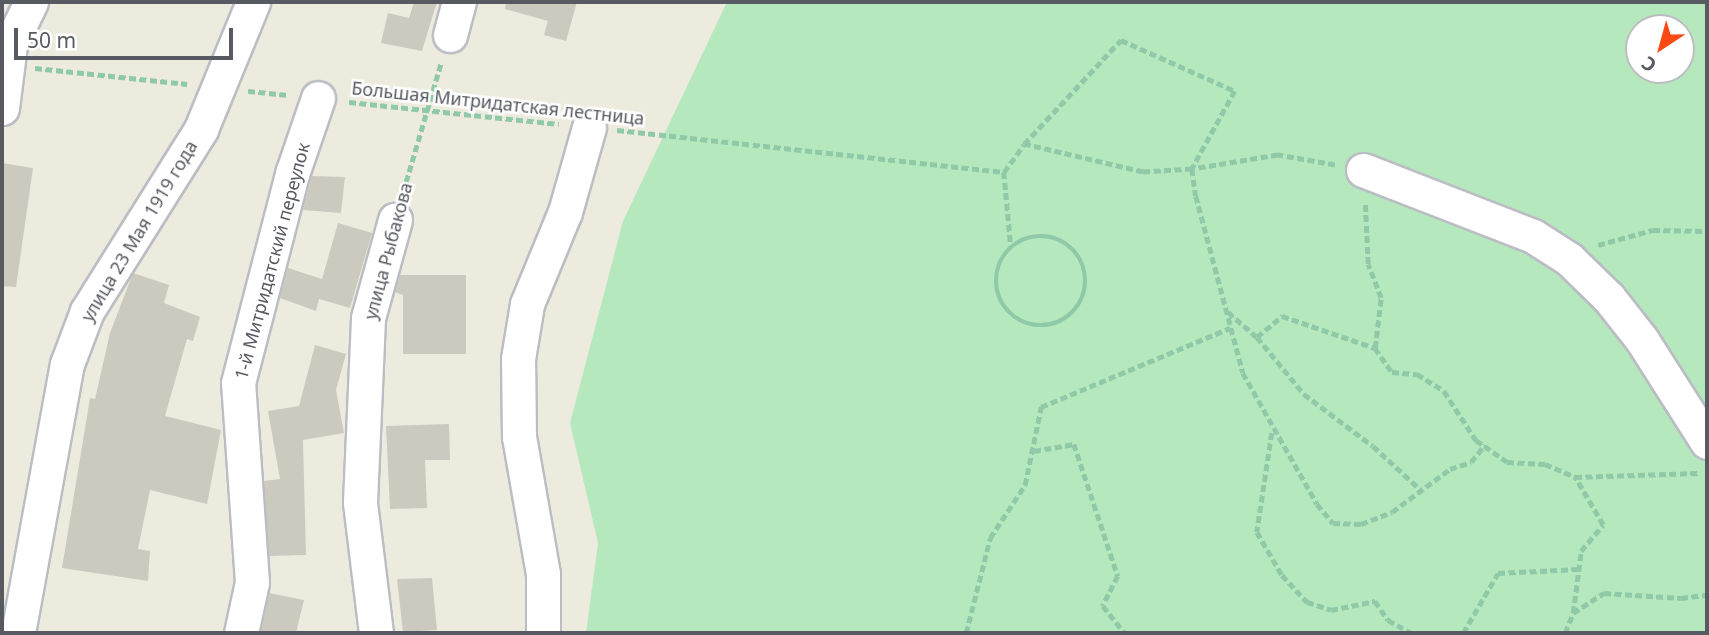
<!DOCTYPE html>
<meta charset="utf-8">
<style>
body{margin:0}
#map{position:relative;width:1709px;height:635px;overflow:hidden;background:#edebde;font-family:"Noto Sans",sans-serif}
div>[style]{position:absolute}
.green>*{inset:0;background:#b6e8be}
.building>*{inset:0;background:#cccabf}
.path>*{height:4.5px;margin-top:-2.25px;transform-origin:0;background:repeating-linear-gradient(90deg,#8fc9a8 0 7px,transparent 0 10.5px)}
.path>.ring{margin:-2.25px;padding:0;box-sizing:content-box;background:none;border:4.5px solid #8fc9a8;border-radius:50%}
.roads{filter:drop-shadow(2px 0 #bbbdc4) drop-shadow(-2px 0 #bbbdc4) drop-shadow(0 2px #bbbdc4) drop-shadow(0 -2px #bbbdc4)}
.minor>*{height:33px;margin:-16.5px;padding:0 16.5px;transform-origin:16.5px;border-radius:16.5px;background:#fff}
span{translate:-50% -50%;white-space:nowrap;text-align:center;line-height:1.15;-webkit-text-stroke:5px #fff;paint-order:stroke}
.street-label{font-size:18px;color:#575a61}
.frame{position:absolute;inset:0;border:4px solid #575a61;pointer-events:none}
.north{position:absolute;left:1625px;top:14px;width:70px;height:70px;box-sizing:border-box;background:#fff;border:2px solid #bcbdc0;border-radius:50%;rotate:216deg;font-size:19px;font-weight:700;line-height:28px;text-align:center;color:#575a61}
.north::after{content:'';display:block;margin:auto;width:24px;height:32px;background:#fb4915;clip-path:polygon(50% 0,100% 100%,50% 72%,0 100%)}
.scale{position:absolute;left:14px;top:28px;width:219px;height:32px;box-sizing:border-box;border:4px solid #575a61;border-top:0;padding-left:9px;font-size:21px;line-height:24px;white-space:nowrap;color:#575a61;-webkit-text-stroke:5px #fff;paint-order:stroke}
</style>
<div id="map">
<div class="green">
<div style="clip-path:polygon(evenodd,727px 2px,1707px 2px,1707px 633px,586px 633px,598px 543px,570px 423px,623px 221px,727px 2px,1639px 28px,1681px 28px,1681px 70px,1639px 70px,1639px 28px)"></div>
</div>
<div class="building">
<div style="clip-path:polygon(414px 2px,437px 2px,422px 51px,381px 43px,388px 13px,409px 18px)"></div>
<div style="clip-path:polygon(506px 2px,577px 2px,566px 41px,544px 35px,548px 21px,505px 9px)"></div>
<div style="clip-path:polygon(2px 163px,33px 168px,16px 287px,2px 286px)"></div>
<div style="clip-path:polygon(312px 176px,345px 177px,341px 213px,303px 210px)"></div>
<div style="clip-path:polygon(338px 223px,372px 233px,350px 308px,319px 299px,316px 311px,280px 298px,288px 268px,322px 279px)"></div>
<div style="clip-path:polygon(133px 273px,169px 285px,164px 303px,200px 317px,193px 341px,187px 339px,165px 416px,221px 430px,207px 504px,150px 490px,138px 549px,150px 551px,148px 581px,62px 568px,90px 398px,95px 399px,110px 333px)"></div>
<div style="clip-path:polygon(400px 275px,466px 275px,466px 354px,403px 354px,403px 295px,395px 292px)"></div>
<div style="clip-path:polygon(315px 345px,346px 354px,336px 390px,344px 433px,303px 440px,306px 555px,269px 556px,264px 481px,280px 479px,268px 411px,299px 406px)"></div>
<div style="clip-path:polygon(449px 424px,450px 460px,425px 460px,427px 508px,390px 509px,386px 426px)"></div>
<div style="clip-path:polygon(432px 578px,437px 630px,403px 632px,397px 579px)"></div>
<div style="clip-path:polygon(269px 593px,304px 600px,296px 633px,261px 633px)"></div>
</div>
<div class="path">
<div style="left:35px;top:68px;width:153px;rotate:6deg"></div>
<div style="left:248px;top:91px;width:40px;rotate:5.7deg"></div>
<div style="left:349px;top:102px;width:211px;rotate:6deg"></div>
<div style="left:617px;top:130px;width:389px;rotate:6.2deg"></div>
<div style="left:1004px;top:172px;width:34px;rotate:-54deg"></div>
<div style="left:1335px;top:165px;width:58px;rotate:-170deg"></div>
<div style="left:1278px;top:155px;width:87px;rotate:170.8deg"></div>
<div style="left:1192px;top:169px;width:49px;rotate:176.5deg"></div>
<div style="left:1143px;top:172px;width:122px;rotate:-166.8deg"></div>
<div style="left:1024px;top:144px;width:142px;rotate:-47deg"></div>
<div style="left:1121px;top:40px;width:125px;rotate:24.1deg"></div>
<div style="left:1235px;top:91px;width:89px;rotate:118.9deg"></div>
<div style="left:1192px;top:169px;width:27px;rotate:82deg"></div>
<div style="left:1196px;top:196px;width:183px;rotate:75.1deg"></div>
<div style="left:1243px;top:373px;width:150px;rotate:60.5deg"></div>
<div style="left:1317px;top:504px;width:25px;rotate:50deg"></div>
<div style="left:1333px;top:523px;width:28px;rotate:2deg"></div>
<div style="left:1361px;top:524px;width:33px;rotate:-21deg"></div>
<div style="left:1392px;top:512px;width:72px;rotate:-36.6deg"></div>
<div style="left:1450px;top:469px;width:22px;rotate:-18deg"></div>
<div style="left:1471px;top:462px;width:22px;rotate:-51deg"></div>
<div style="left:1004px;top:172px;width:75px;rotate:84.7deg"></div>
<div style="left:403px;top:192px;width:134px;rotate:-73.6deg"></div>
<div class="ring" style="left:996px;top:236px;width:85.5px;height:85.5px"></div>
<div style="left:1598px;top:245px;width:57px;rotate:-15.3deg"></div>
<div style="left:1653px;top:230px;width:54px;rotate:1.1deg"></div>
<div style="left:1228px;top:312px;width:38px;rotate:41deg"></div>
<div style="left:1257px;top:337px;width:74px;rotate:50.5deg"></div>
<div style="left:1304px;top:394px;width:86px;rotate:37deg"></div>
<div style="left:1373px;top:446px;width:65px;rotate:42.5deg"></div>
<div style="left:1257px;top:337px;width:33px;rotate:-40deg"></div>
<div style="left:1282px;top:316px;width:98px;rotate:19deg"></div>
<div style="left:1375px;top:348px;width:50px;rotate:-83.2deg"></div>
<div style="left:1381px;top:298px;width:36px;rotate:-111deg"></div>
<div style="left:1368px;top:264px;width:61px;rotate:-92.8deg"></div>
<div style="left:1375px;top:348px;width:29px;rotate:55deg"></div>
<div style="left:1392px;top:372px;width:25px;rotate:5deg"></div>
<div style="left:1417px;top:374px;width:32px;rotate:32deg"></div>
<div style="left:1444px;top:391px;width:59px;rotate:56.9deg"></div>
<div style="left:1476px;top:440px;width:38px;rotate:35deg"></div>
<div style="left:1507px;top:462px;width:38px;rotate:3deg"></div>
<div style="left:1545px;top:464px;width:33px;rotate:23deg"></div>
<div style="left:1575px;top:477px;width:124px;rotate:-1.8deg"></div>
<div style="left:1272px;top:433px;width:100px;rotate:98.6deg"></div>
<div style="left:1257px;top:532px;width:50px;rotate:59.8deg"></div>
<div style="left:1282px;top:575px;width:37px;rotate:47deg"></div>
<div style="left:1307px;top:602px;width:25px;rotate:18deg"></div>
<div style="left:1331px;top:610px;width:45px;rotate:-11.6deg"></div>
<div style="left:1375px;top:601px;width:23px;rotate:56deg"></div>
<div style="left:1388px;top:620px;width:26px;rotate:29deg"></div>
<div style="left:1034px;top:451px;width:41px;rotate:-9.9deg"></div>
<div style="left:1074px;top:444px;width:139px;rotate:71.6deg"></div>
<div style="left:1118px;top:576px;width:34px;rotate:117deg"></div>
<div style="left:1103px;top:606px;width:35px;rotate:51deg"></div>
<div style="left:1573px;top:613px;width:63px;rotate:-82.6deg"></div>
<div style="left:1581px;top:551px;width:34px;rotate:-50deg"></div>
<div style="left:1603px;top:525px;width:56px;rotate:-120.3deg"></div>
<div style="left:966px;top:633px;width:98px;rotate:-75.8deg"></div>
<div style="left:990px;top:538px;width:64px;rotate:-56.6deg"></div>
<div style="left:1025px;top:485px;width:80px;rotate:-78.4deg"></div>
<div style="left:1041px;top:407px;width:205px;rotate:-22.7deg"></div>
<div style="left:1463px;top:633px;width:69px;rotate:-59.7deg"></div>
<div style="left:1498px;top:573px;width:80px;rotate:-2.9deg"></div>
<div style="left:1565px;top:633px;width:22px;rotate:-68deg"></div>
<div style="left:1573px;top:613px;width:37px;rotate:-33deg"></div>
<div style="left:1604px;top:593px;width:77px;rotate:3.7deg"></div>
<div style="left:1681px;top:598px;width:26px;rotate:-7deg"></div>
</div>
<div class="roads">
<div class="minor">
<div style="left:450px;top:35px;width:34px;rotate:-75deg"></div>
<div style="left:2px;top:108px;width:64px;rotate:-82.8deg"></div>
<div style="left:10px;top:45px;width:48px;rotate:-64deg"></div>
<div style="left:1363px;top:170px;width:182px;rotate:21.2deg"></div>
<div style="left:1533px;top:236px;width:43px;rotate:32.6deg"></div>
<div style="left:1569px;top:259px;width:56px;rotate:44.3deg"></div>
<div style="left:1609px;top:298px;width:53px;rotate:51.8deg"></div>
<div style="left:1642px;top:340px;width:121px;rotate:57.5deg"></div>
<div style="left:18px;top:633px;width:273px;rotate:-79.7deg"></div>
<div style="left:67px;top:364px;width:57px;rotate:-69.3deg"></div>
<div style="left:87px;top:311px;width:215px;rotate:-57.9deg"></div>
<div style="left:201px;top:129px;width:137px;rotate:-67.7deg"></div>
<div style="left:241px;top:633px;width:52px;rotate:-77.8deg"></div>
<div style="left:252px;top:582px;width:199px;rotate:-94deg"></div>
<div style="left:238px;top:383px;width:219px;rotate:-75.5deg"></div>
<div style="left:293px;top:171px;width:77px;rotate:-71.1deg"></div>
<div style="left:376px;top:633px;width:132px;rotate:-97deg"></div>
<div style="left:360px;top:502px;width:184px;rotate:-87.5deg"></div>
<div style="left:368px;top:318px;width:102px;rotate:-74.6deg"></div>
<div style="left:543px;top:633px;width:59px;rotate:-90deg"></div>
<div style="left:543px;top:574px;width:139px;rotate:-99.9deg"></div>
<div style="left:519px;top:437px;width:78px;rotate:-90.7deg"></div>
<div style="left:518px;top:359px;width:56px;rotate:-80.7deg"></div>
<div style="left:527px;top:304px;width:100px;rotate:-67.6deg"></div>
<div style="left:565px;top:212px;width:88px;rotate:-74.2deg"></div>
</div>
</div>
<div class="street-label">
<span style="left:498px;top:103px;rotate:6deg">Большая Митридатская лестница</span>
<span style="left:139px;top:231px;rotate:-59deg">улица 23 Мая 1919 года</span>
<span style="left:388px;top:251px;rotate:-75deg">улица Рыбакова</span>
<span style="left:272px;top:261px;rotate:-75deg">1-й Митридатский переулок</span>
</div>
<div class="frame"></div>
<div class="north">С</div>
<div class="scale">50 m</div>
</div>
